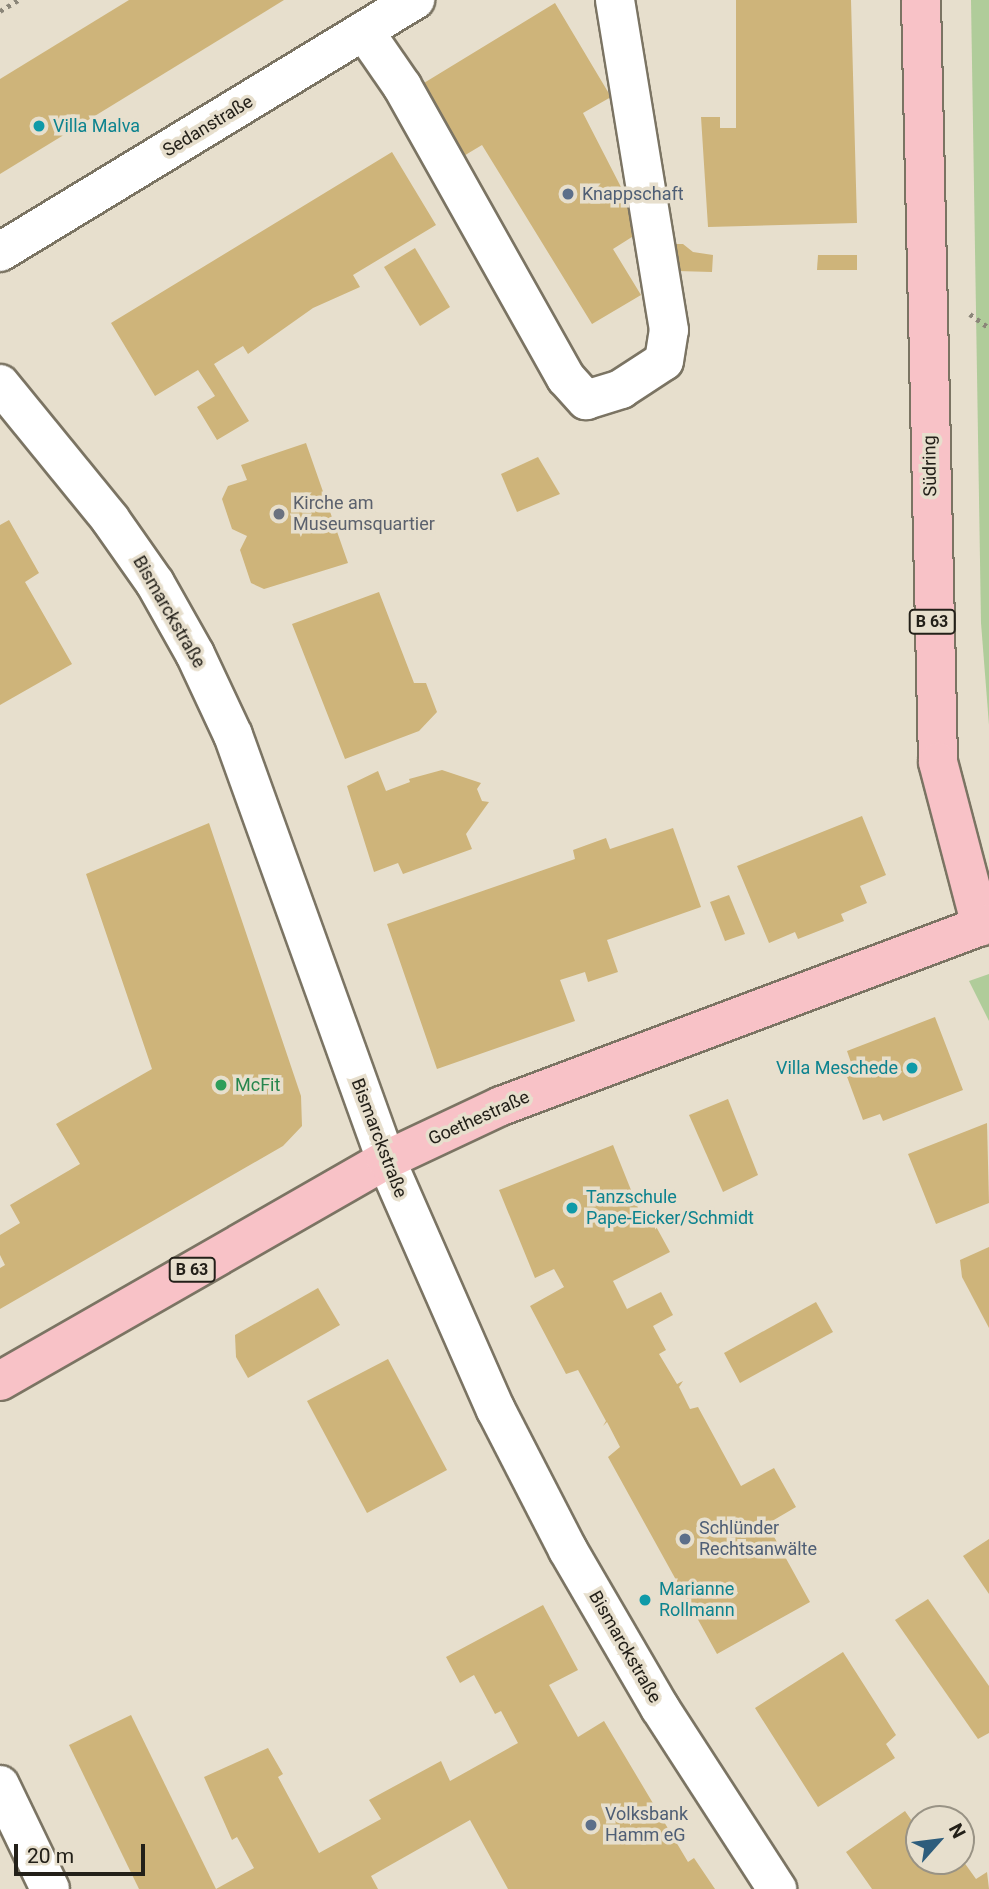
<!DOCTYPE html>
<meta charset="utf-8">
<style>
body{margin:0}
#map{position:relative;width:989px;height:1889px;overflow:hidden;background:#e7dfcd;font-family:Roboto,sans-serif}
div>[style]{position:absolute}
.green>*{inset:0;background:#b0cc9a}
.building>*{inset:0;background:#ceb47a}
.path>*{height:4.5px;margin-top:-2.25px;transform-origin:0;background:repeating-linear-gradient(90deg,#8b8679 0 3.5px,transparent 0 8.5px)}
.roads{filter:drop-shadow(2px 0 #7b7463) drop-shadow(-2px 0 #7b7463) drop-shadow(0 2px #7b7463) drop-shadow(0 -2px #7b7463)}
.minor>*{height:38px;margin:-19px;padding:0 19px;transform-origin:19px;border-radius:19px;background:#fff}
.major>*{height:38px;margin:-19px;padding:0 19px;transform-origin:19px;border-radius:19px;background:#f8c2c7}
.dots>*{width:19px;height:19px;translate:-50% -50%;box-sizing:border-box;border:4px solid #e7dfcd;border-radius:50%}
span{translate:-50% -50%;white-space:nowrap;text-align:center;line-height:1.15;-webkit-text-stroke:7px #e7dfcd;paint-order:stroke}
.shield-label span{padding:2px 5px;background:#e7dfcd;border:2px solid;border-radius:5px;-webkit-text-stroke-width:0}
.shield-label{font-size:16px;color:#232019;font-weight:700}
.culture-label{font-size:18px;color:#0d838f}
.left{translate:0 -50%;text-align:left}
.right{translate:-100% -50%;text-align:right}
.street-label{font-size:18px;color:#232019}
.service-label{font-size:18px;color:#4e5e75}
.worship-label{font-size:18px;color:#5b616d}
.leisure-label{font-size:18px;color:#27864d}
.north{position:absolute;left:905px;top:1805px;width:70px;height:70px;box-sizing:border-box;background:#e7dfcd;border:2px solid #999385;border-radius:50%;rotate:62deg;font-size:19px;font-weight:700;line-height:28px;text-align:center;color:#232019}
.north::after{content:'';display:block;margin:auto;width:24px;height:32px;background:#2e5d7c;clip-path:polygon(50% 0,100% 100%,50% 72%,0 100%)}
.scale{position:absolute;left:14px;top:1844px;width:131px;height:32px;box-sizing:border-box;border:4px solid #232019;border-top:0;padding-left:9px;font-size:21px;line-height:24px;white-space:nowrap;color:#232019;-webkit-text-stroke:5px #e7dfcd;paint-order:stroke}
</style>
<div id="map">
<div class="green">
<div style="clip-path:polygon(971px 0,989px 0,989px 725px,981px 623px)"></div>
<div style="clip-path:polygon(989px 974px,989px 1021px,969px 981px)"></div>
</div>
<div class="building">
<div style="clip-path:polygon(129px 0,284px 0,0 174px,0 79px)"></div>
<div style="clip-path:polygon(736px 0,851px 0,857px 223px,708px 227px,701px 117px,720px 117px,720px 128px,736px 128px)"></div>
<div style="clip-path:polygon(555px 3px,611px 97px,583px 113px,643px 230px,613px 249px,641px 295px,592px 324px,482px 145px,462px 157px,419px 86px)"></div>
<div style="clip-path:polygon(392px 152px,436px 225px,353px 275px,360px 287px,313px 308px,248px 354px,243px 346px,214px 364px,249px 421px,217px 440px,197px 407px,215px 396px,198px 370px,155px 396px,111px 323px)"></div>
<div style="clip-path:polygon(673px 244px,683px 244px,693px 252px,713px 255px,712px 272px,677px 271px)"></div>
<div style="clip-path:polygon(415px 248px,450px 307px,420px 326px,384px 267px)"></div>
<div style="clip-path:polygon(818px 255px,857px 255px,857px 270px,817px 270px)"></div>
<div style="clip-path:polygon(306px 443px,348px 563px,264px 589px,251px 583px,240px 550px,247px 536px,232px 529px,222px 499px,228px 486px,247px 480px,241px 465px)"></div>
<div style="clip-path:polygon(538px 457px,560px 494px,517px 512px,501px 474px)"></div>
<div style="clip-path:polygon(9px 520px,39px 573px,25px 582px,72px 664px,0 705px,0 525px)"></div>
<div style="clip-path:polygon(379px 592px,414px 683px,426px 683px,437px 712px,419px 731px,345px 759px,292px 624px)"></div>
<div style="clip-path:polygon(442px 770px,481px 783px,477px 789px,482px 801px,489px 802px,466px 834px,472px 849px,403px 874px,398px 863px,374px 872px,347px 786px,378px 771px,386px 791px,410px 782px,409px 779px)"></div>
<div style="clip-path:polygon(862px 816px,886px 875px,860px 886px,867px 903px,841px 914px,844px 921px,798px 939px,795px 932px,769px 943px,737px 866px)"></div>
<div style="clip-path:polygon(209px 823px,301px 1096px,302px 1126px,283px 1146px,0 1309px,0 1268px,5px 1265px,0 1255px,0 1235px,20px 1223px,10px 1205px,80px 1164px,56px 1124px,152px 1069px,86px 874px)"></div>
<div style="clip-path:polygon(673px 828px,701px 907px,607px 940px,618px 972px,588px 982px,585px 972px,560px 980px,575px 1021px,437px 1069px,387px 924px,575px 859px,573px 850px,606px 838px,610px 849px)"></div>
<div style="clip-path:polygon(729px 895px,745px 934px,725px 941px,710px 902px)"></div>
<div style="clip-path:polygon(935px 1017px,963px 1090px,883px 1121px,880px 1114px,863px 1120px,846px 1074px,854px 1071px,847px 1051px)"></div>
<div style="clip-path:polygon(728px 1099px,758px 1175px,723px 1192px,689px 1115px)"></div>
<div style="clip-path:polygon(987px 1123px,989px 1203px,936px 1224px,908px 1154px)"></div>
<div style="clip-path:polygon(613px 1145px,645px 1225px,653px 1221px,670px 1252px,613px 1281px,627px 1309px,661px 1292px,673px 1315px,653px 1326px,666px 1350px,659px 1354px,677px 1384px,683px 1381px,679px 1387px,690px 1409px,698px 1407px,741px 1486px,774px 1468px,796px 1507px,767px 1524px,810px 1602px,717px 1654px,608px 1457px,620px 1447px,607px 1422px,603px 1426px,606px 1421px,578px 1370px,566px 1374px,530px 1306px,564px 1287px,554px 1269px,535px 1278px,499px 1190px)"></div>
<div style="clip-path:polygon(989px 1247px,989px 1328px,962px 1277px,960px 1260px)"></div>
<div style="clip-path:polygon(318px 1288px,340px 1325px,248px 1378px,236px 1357px,235px 1335px)"></div>
<div style="clip-path:polygon(816px 1302px,833px 1332px,740px 1383px,724px 1353px)"></div>
<div style="clip-path:polygon(388px 1359px,447px 1470px,367px 1513px,307px 1401px)"></div>
<div style="clip-path:polygon(989px 1539px,989px 1594px,963px 1556px)"></div>
<div style="clip-path:polygon(928px 1599px,989px 1686px,989px 1733px,978px 1739px,895px 1620px)"></div>
<div style="clip-path:polygon(543px 1605px,578px 1670px,549px 1685px,578px 1737px,604px 1721px,688px 1862px,694px 1858px,715px 1889px,508px 1889px,470px 1820px,371px 1876px,378px 1889px,216px 1889px,254px 1868px,237px 1837px,232px 1840px,204px 1777px,268px 1748px,283px 1774px,278px 1777px,319px 1853px,381px 1819px,369px 1800px,441px 1761px,450px 1781px,518px 1743px,501px 1711px,495px 1714px,474px 1675px,460px 1683px,446px 1657px)"></div>
<div style="clip-path:polygon(843px 1652px,896px 1735px,886px 1744px,895px 1758px,818px 1807px,755px 1708px)"></div>
<div style="clip-path:polygon(131px 1715px,216px 1889px,139px 1889px,69px 1745px)"></div>
<div style="clip-path:polygon(905px 1811px,919px 1831px,919px 1861px,942px 1864px,961px 1858px,976px 1879px,987px 1872px,989px 1889px,872px 1889px,846px 1852px)"></div>
</div>
<div class="path">
<div style="left:0;top:11px;width:21px;rotate:-31deg"></div>
<div style="left:970px;top:314px;width:24px;rotate:36deg"></div>
</div>
<div class="roads">
<div class="minor">
<div style="left:364px;top:31px;width:67px;rotate:55.4deg"></div>
<div style="left:402px;top:86px;width:335px;rotate:60.7deg"></div>
<div style="left:566px;top:378px;width:30px;rotate:48deg"></div>
<div style="left:586px;top:400px;width:37px;rotate:-17deg"></div>
<div style="left:621px;top:389px;width:51px;rotate:-33.1deg"></div>
<div style="left:664px;top:361px;width:31px;rotate:-81deg"></div>
<div style="left:669px;top:330px;width:334px;rotate:-99.3deg"></div>
<div style="left:0;top:252px;width:486px;rotate:-31.3deg"></div>
<div style="left:0;top:384px;width:174px;rotate:50.8deg"></div>
<div style="left:110px;top:519px;width:78px;rotate:54.9deg"></div>
<div style="left:155px;top:583px;width:81px;rotate:60.6deg"></div>
<div style="left:195px;top:654px;width:89px;rotate:64.9deg"></div>
<div style="left:233px;top:735px;width:452px;rotate:70.2deg"></div>
<div style="left:386px;top:1160px;width:273px;rotate:66.3deg"></div>
<div style="left:496px;top:1410px;width:157px;rotate:62.8deg"></div>
<div style="left:568px;top:1550px;width:183px;rotate:59.8deg"></div>
<div style="left:660px;top:1708px;width:216px;rotate:57.1deg"></div>
<div style="left:0;top:1785px;width:115px;rotate:64.3deg"></div>
</div>
<div class="major">
<div style="left:921px;top:0;width:762px;rotate:88.72deg"></div>
<div style="left:938px;top:762px;width:170px;rotate:75.3deg"></div>
<div style="left:0;top:1381px;width:445px;rotate:-29.8deg"></div>
<div style="left:386px;top:1160px;width:127px;rotate:-25.2deg"></div>
<div style="left:501px;top:1106px;width:521px;rotate:-20.56deg"></div>
</div>
</div>
<div class="dots">
<div style="left:39px;top:126px;background:#0f9aa8"></div>
<div style="left:568px;top:194px;background:#5c6f8a"></div>
<div style="left:279px;top:514px;background:#6b7280"></div>
<div style="left:912px;top:1068px;background:#0f9aa8"></div>
<div style="left:221px;top:1085px;background:#2e9e5b"></div>
<div style="left:572px;top:1208px;background:#0f9aa8"></div>
<div style="left:685px;top:1539px;background:#5c6f8a"></div>
<div style="left:645px;top:1600px;background:#0f9aa8"></div>
<div style="left:591px;top:1825px;background:#5c6f8a"></div>
</div>
<div class="shield-label">
<span style="left:932px;top:622px">B 63</span>
<span style="left:192px;top:1270px">B 63</span>
</div>
<div class="culture-label">
<span class="left" style="left:53px;top:126px">Villa Malva</span>
<span class="right" style="left:898px;top:1068px">Villa Meschede</span>
<span class="left" style="left:586px;top:1208px">Tanzschule<br>Pape-Eicker/Schmidt</span>
<span class="left" style="left:659px;top:1600px">Marianne<br>Rollmann</span>
</div>
<div class="street-label">
<span style="left:208px;top:126px;rotate:-31deg">Sedanstraße</span>
<span style="left:930px;top:466px;rotate:-91deg">Südring</span>
<span style="left:169px;top:612px;rotate:60deg">Bismarckstraße</span>
<span style="left:479px;top:1118px;rotate:-24deg">Goethestraße</span>
<span style="left:379px;top:1138px;rotate:69deg">Bismarckstraße</span>
<span style="left:625px;top:1647px;rotate:60deg">Bismarckstraße</span>
</div>
<div class="service-label">
<span class="left" style="left:582px;top:194px">Knappschaft</span>
<span class="left" style="left:699px;top:1539px">Schlünder<br>Rechtsanwälte</span>
<span class="left" style="left:605px;top:1825px">Volksbank<br>Hamm eG</span>
</div>
<div class="worship-label">
<span class="left" style="left:293px;top:514px">Kirche am<br>Museumsquartier</span>
</div>
<div class="leisure-label">
<span class="left" style="left:235px;top:1085px">McFit</span>
</div>
<div class="north">N</div>
<div class="scale">20 m</div>
</div>
